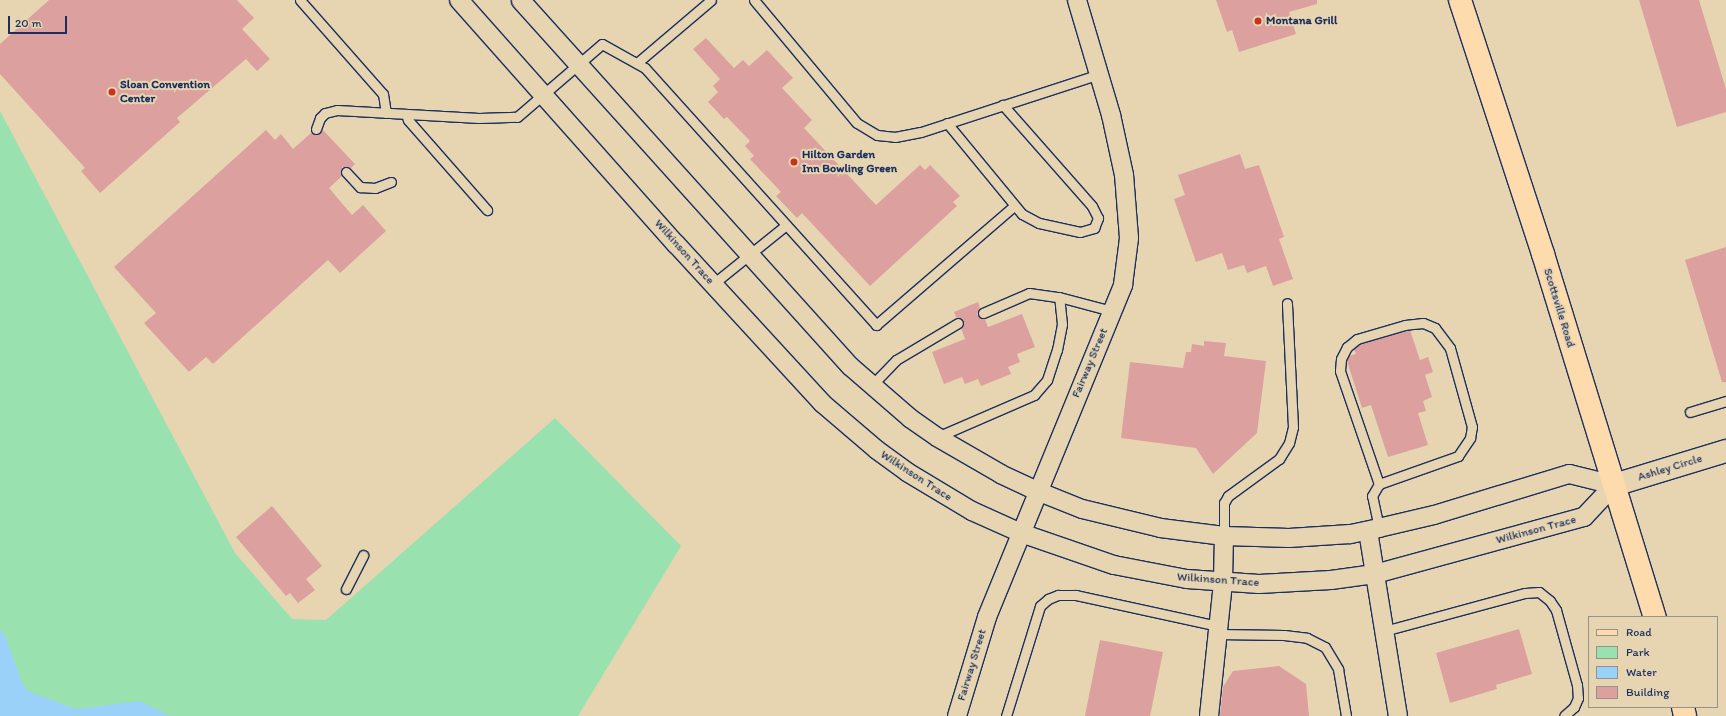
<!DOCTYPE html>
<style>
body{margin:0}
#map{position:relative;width:1726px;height:716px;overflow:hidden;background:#e7d5b2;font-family:Itim,sans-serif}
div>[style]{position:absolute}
.green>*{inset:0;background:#99e1af}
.water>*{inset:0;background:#9ad1f9}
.building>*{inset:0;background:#dca19e}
.roads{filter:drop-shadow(1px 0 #1b2f5e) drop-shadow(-1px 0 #1b2f5e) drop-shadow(0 1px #1b2f5e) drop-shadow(0 -1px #1b2f5e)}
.service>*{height:9px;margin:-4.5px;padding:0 4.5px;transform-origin:4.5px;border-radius:4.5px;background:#e7d5b2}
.minor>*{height:18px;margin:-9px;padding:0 9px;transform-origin:9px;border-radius:9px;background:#e7d5b2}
.tertiary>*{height:22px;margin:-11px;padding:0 11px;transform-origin:11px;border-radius:11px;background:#e7d5b2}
.primary>*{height:22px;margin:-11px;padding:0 11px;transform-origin:11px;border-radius:11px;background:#fedbac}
.dots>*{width:11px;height:11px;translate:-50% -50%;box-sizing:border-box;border:2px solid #e7d5b2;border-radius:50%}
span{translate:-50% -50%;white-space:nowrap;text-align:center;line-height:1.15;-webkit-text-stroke:4px #e7d5b2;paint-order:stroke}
.poi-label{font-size:12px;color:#1b2f5e;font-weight:700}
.left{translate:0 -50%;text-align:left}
.street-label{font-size:12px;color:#1b2f5e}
.legend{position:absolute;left:1588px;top:616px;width:130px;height:92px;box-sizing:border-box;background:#e7d5b2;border:1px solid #959390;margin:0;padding:5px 7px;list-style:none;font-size:12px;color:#1b2f5e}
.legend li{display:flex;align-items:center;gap:8px;height:20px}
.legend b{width:20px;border:1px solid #959390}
.scale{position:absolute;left:8px;top:16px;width:59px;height:18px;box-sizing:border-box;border:2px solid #1b2f5e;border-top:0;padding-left:5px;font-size:12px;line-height:14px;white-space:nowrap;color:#1b2f5e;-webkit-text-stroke:3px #e7d5b2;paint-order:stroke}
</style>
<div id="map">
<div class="green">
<div style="clip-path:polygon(0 111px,235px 553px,292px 619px,326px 620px,555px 418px,681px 546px,578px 716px,0 716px)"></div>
</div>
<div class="water">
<div style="clip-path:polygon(0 630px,4px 633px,23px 685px,30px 692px,76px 709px,140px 701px,170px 716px,0 716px)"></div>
</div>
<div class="building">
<div style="clip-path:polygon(49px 0,237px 0,254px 18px,242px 29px,270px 59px,257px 71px,246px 59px,177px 118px,180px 122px,100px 193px,81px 171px,85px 168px,0 74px,0 44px)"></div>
<div style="clip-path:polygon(1216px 0,1317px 0,1317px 4px,1289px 12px,1296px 34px,1239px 52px,1232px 30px,1227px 32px)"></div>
<div style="clip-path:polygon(1639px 0,1699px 0,1726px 89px,1726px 112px,1677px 127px)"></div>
<div style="clip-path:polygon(706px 38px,734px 68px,743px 60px,749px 66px,767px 50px,793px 78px,782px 88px,812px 120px,804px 128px,876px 205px,920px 165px,925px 170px,930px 165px,960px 196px,953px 202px,957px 206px,870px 286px,802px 213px,797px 218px,776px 196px,781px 192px,750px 159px,754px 156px,745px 146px,750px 141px,727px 117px,724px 119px,708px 102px,718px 92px,713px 86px,720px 79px,693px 49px)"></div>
<div style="clip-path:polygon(322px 129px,355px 164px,351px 168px,342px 167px,342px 176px,329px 188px,352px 215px,363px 205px,386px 231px,340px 273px,328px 260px,213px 364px,206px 357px,189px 372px,144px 323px,156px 313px,114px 267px,266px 130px,275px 140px,281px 134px,293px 149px,311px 133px,317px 135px)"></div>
<div style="clip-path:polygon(1240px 154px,1245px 169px,1259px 165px,1284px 237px,1279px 239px,1293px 279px,1273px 286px,1266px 266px,1247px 273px,1244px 265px,1228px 270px,1222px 253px,1196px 262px,1174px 199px,1185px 195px,1178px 175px)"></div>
<div style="clip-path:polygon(1726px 247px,1726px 382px,1722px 382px,1685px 260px)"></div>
<div style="clip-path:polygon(978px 302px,980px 308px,977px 315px,985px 319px,988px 327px,1022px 314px,1035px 347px,1017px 354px,1020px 362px,1008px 367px,1011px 374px,981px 386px,978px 379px,965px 384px,962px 377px,944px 384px,932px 352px,965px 339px,961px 328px,963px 320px,956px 317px,954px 312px)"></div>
<div style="clip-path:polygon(1410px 330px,1420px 360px,1428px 357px,1433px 372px,1425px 375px,1432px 397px,1423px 401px,1426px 411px,1418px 413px,1428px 445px,1388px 457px,1371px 405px,1362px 408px,1347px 361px,1349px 356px,1356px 354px,1354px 349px,1360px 344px)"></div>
<div style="clip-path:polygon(1204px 341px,1226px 343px,1224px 356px,1266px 361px,1257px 433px,1213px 474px,1196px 448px,1121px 438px,1130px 362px,1183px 368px,1186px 352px,1191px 352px,1192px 344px,1204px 346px)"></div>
<div style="clip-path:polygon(272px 506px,322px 566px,306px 579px,315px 590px,298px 603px,290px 593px,286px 596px,236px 537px)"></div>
<div style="clip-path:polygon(1519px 629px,1532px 674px,1496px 685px,1497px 689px,1450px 703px,1436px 653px)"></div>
<div style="clip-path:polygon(1100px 640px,1163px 652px,1150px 716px,1085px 716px)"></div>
<div style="clip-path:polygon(1279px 666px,1306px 684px,1309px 716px,1220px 716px,1223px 687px,1233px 671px)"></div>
</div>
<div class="roads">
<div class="service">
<div style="left:300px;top:0;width:125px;rotate:48.6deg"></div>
<div style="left:383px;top:94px;width:19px;rotate:81deg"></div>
<div style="left:754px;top:0;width:160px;rotate:50.1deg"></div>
<div style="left:857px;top:123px;width:23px;rotate:31deg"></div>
<div style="left:877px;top:135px;width:18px;rotate:6deg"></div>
<div style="left:895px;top:137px;width:26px;rotate:-11deg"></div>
<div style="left:921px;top:132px;width:187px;rotate:-18deg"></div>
<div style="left:637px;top:63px;width:97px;rotate:-40.4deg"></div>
<div style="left:406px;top:114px;width:6px;rotate:72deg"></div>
<div style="left:408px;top:120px;width:120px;rotate:48.7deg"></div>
<div style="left:947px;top:123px;width:118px;rotate:50.5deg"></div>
<div style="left:1022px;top:214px;width:19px;rotate:28deg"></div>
<div style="left:1039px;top:223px;width:42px;rotate:12.4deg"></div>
<div style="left:1080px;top:232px;width:15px;rotate:-16deg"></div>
<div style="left:1094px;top:228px;width:11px;rotate:-68deg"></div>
<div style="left:1098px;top:218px;width:13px;rotate:-117deg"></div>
<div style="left:1092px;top:206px;width:135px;rotate:-131.4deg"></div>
<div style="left:316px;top:129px;width:12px;rotate:-70deg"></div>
<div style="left:320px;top:118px;width:7px;rotate:-45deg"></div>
<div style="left:325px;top:113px;width:12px;rotate:-14deg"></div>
<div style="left:337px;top:110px;width:142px;rotate:3.2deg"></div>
<div style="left:479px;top:118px;width:38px;rotate:-2deg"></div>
<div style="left:517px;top:117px;width:112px;rotate:-40.7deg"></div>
<div style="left:602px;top:44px;width:49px;rotate:29.2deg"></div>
<div style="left:645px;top:68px;width:346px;rotate:48deg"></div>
<div style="left:876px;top:325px;width:182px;rotate:-40.8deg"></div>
<div style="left:346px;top:172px;width:21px;rotate:47deg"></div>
<div style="left:360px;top:187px;width:15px;rotate:4deg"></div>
<div style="left:375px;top:188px;width:17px;rotate:-21deg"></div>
<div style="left:713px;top:284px;width:94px;rotate:-38.9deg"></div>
<div style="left:983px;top:313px;width:50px;rotate:-23.5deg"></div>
<div style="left:1029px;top:293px;width:30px;rotate:8deg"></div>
<div style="left:1059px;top:297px;width:55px;rotate:14.8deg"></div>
<div style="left:871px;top:386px;width:36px;rotate:-46deg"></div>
<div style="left:896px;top:360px;width:72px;rotate:-30.8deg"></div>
<div style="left:1690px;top:412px;width:38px;rotate:-17deg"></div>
<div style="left:937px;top:437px;width:106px;rotate:-23.4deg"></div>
<div style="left:1034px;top:395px;width:20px;rotate:-49deg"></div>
<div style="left:1047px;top:380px;width:32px;rotate:-72deg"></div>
<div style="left:1057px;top:350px;width:26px;rotate:-79deg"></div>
<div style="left:1062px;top:324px;width:27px;rotate:-96deg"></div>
<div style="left:1379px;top:528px;width:33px;rotate:-102deg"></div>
<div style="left:1372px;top:496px;width:14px;rotate:-60deg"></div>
<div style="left:1379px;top:484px;width:84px;rotate:-19.5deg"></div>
<div style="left:1458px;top:456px;width:22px;rotate:-56deg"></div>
<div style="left:1470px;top:438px;width:11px;rotate:-80deg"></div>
<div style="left:1472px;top:427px;width:82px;rotate:-105.6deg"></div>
<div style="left:1450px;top:348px;width:25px;rotate:-127deg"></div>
<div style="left:1435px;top:328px;width:13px;rotate:-157deg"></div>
<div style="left:1423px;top:323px;width:18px;rotate:174deg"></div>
<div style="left:1405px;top:325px;width:50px;rotate:163.7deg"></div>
<div style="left:1357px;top:339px;width:13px;rotate:141deg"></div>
<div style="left:1347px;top:347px;width:13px;rotate:117deg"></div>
<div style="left:1341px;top:359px;width:12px;rotate:95deg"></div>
<div style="left:1340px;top:371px;width:120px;rotate:71deg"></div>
<div style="left:1224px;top:536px;width:33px;rotate:-90deg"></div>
<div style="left:1224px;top:503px;width:8px;rotate:-60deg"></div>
<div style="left:1228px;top:496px;width:63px;rotate:-36deg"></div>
<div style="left:1279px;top:459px;width:19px;rotate:-58deg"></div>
<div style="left:1289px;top:443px;width:16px;rotate:-76deg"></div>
<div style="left:1293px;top:427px;width:124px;rotate:-92.8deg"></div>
<div style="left:346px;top:589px;width:38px;rotate:-63deg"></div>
<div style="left:1384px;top:631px;width:146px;rotate:-15.1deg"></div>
<div style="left:1525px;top:593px;width:14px;rotate:-4deg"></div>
<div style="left:1539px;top:592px;width:14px;rotate:39deg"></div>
<div style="left:1550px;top:601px;width:11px;rotate:56deg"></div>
<div style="left:1556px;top:610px;width:78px;rotate:74.4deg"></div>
<div style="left:1577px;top:685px;width:13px;rotate:86deg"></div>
<div style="left:1578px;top:698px;width:10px;rotate:114deg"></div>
<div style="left:1574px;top:707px;width:13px;rotate:138deg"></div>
<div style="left:1217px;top:634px;width:67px;rotate:0.9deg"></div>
<div style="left:1284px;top:635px;width:23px;rotate:7deg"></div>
<div style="left:1307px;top:638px;width:20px;rotate:27deg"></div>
<div style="left:1325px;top:647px;width:26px;rotate:59deg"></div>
<div style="left:1338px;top:669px;width:48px;rotate:80.3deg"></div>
<div style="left:1006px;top:716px;width:115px;rotate:-72.8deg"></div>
<div style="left:1040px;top:606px;width:11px;rotate:-41deg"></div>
<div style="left:1048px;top:599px;width:11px;rotate:-22deg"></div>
<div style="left:1058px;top:595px;width:18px"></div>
<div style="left:1076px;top:595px;width:145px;rotate:12.3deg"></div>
</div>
<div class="minor">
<div style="left:459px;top:0;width:327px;rotate:48.4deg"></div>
<div style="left:676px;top:244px;width:216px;rotate:47.4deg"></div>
<div style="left:822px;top:403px;width:72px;rotate:40.5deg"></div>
<div style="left:877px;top:450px;width:37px;rotate:36deg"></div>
<div style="left:907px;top:472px;width:76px;rotate:31deg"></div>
<div style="left:972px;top:511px;width:54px;rotate:24.2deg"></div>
<div style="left:1021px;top:533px;width:98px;rotate:19deg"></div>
<div style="left:1114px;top:565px;width:74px;rotate:10.9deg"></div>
<div style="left:1187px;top:579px;width:72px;rotate:4deg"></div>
<div style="left:1259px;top:584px;width:72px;rotate:-3.2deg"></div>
<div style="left:1331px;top:580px;width:44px;rotate:-7.8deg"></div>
<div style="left:1375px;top:574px;width:217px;rotate:-15.3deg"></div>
<div style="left:1584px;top:517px;width:44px;rotate:-46.8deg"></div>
<div style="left:1614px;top:485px;width:46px;rotate:-166.3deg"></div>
<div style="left:1569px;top:474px;width:141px;rotate:163.1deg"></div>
<div style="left:1434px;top:515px;width:57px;rotate:166.7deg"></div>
<div style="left:1379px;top:528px;width:30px;rotate:168deg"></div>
<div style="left:1350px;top:534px;width:61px;rotate:176.2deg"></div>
<div style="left:1289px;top:538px;width:65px;rotate:-178.2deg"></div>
<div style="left:1224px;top:536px;width:64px;rotate:-172.8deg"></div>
<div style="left:1161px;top:528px;width:81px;rotate:-166.5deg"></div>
<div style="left:1082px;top:509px;width:48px;rotate:-158.2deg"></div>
<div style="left:1037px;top:491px;width:40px;rotate:-155deg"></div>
<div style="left:1001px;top:474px;width:74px;rotate:-150deg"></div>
<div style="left:937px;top:437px;width:33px;rotate:-145deg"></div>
<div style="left:910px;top:418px;width:79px;rotate:-139.1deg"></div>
<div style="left:850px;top:366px;width:492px;rotate:-132deg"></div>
<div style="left:1368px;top:531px;width:187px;rotate:80.8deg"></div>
<div style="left:957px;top:716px;width:103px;rotate:-73.1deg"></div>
<div style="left:987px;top:617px;width:359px;rotate:-67.7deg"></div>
<div style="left:1123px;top:285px;width:47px;rotate:-82.7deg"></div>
<div style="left:1129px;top:238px;width:63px;rotate:-94.5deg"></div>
<div style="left:1124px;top:175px;width:61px;rotate:-102.2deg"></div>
<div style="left:1111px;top:115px;width:120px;rotate:-106.5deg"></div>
<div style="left:1209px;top:716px;width:135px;rotate:-84deg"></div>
<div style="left:1223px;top:582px;width:46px;rotate:-88.8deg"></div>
</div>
<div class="tertiary">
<div style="left:1614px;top:485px;width:117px;rotate:-16.9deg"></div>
</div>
<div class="primary">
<div style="left:1460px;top:0;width:267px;rotate:71.9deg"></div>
<div style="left:1543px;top:254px;width:380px;rotate:72.9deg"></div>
<div style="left:1683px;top:707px;width:9px;rotate:77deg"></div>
</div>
</div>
<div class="dots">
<div style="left:1258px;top:21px;background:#c8321e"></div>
<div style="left:112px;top:92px;background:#c8321e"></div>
<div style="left:794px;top:162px;background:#c8321e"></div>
</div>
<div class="poi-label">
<span class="left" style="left:1266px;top:21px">Montana Grill</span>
<span class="left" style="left:120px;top:92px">Sloan Convention<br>Center</span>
<span class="left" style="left:802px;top:162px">Hilton Garden<br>Inn Bowling Green</span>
</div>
<div class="street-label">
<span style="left:684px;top:252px;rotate:48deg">Wilkinson Trace</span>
<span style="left:1559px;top:308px;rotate:73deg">Scottsville Road</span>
<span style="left:1090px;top:363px;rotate:-67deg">Fairway Street</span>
<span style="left:1670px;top:468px;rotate:-17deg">Ashley Circle</span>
<span style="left:916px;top:476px;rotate:33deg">Wilkinson Trace</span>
<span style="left:1536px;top:530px;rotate:-15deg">Wilkinson Trace</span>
<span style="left:1218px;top:580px;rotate:4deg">Wilkinson Trace</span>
<span style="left:972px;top:665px;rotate:-73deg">Fairway Street</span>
</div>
<ul class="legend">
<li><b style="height:5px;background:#fedbac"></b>Road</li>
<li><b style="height:11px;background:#99e1af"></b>Park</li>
<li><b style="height:11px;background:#9ad1f9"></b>Water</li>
<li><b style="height:11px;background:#dca19e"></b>Building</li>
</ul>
<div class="scale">20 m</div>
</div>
